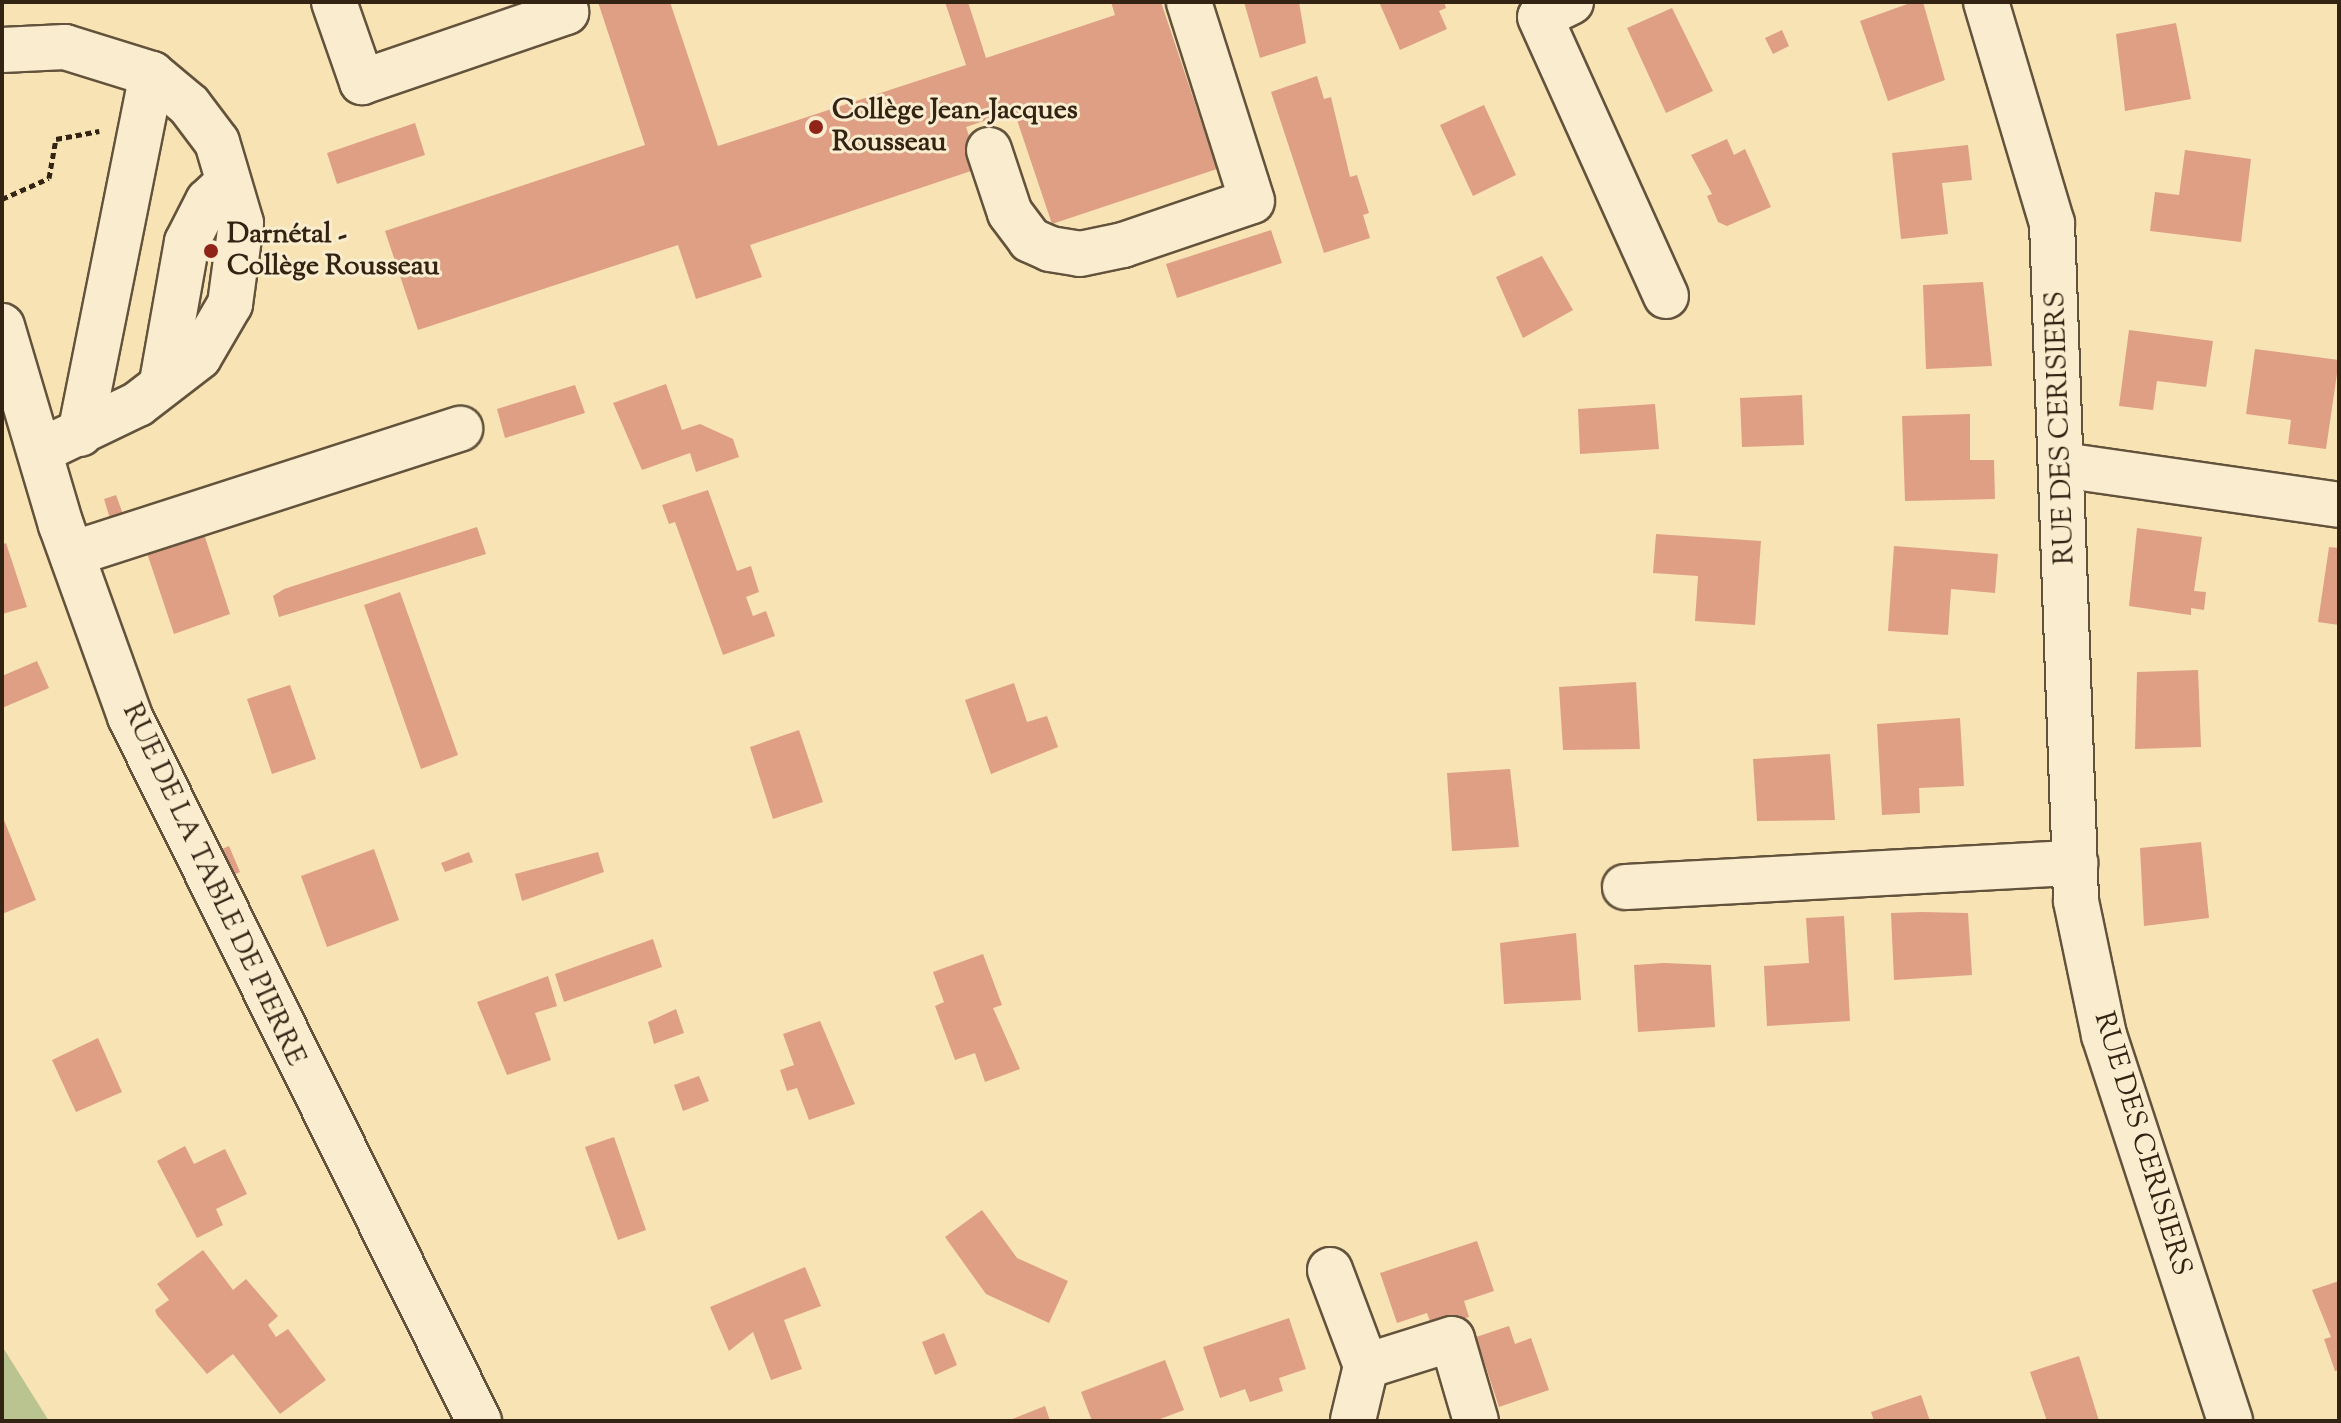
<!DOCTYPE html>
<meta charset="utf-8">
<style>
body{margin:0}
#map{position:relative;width:2341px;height:1423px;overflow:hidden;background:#f8e3b5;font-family:"Sorts Mill Goudy",serif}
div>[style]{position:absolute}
.green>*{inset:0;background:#bac490}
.building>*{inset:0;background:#df9f84}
.path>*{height:5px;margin-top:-2.5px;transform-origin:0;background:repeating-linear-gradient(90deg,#322313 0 6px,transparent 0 10px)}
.roads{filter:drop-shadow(2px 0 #64533c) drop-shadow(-2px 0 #64533c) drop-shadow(0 2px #64533c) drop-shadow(0 -2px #64533c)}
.minor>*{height:44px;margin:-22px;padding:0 22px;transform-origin:22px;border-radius:22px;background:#faedcf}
.dots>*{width:22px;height:22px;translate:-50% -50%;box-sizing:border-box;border:4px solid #faedcf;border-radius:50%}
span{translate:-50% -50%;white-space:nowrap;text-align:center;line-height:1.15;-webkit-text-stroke:6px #faedcf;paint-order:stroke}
.poi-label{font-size:28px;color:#322313;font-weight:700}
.left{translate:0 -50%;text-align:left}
.street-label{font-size:28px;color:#322313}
.frame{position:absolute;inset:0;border:4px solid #322313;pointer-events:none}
</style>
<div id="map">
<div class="green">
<div style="clip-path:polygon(2px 1346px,49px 1421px,2px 1421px)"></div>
</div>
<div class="building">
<div style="clip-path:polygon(598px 2px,670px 2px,718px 146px,966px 65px,945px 2px,968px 2px,986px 58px,1115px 15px,1111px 2px,1161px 2px,1217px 169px,1052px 224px,1014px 111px,966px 127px,980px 168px,750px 245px,762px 277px,696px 299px,678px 245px,418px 330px,385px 231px,645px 145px)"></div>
<div style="clip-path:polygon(1244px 2px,1299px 2px,1306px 43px,1260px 58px)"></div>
<div style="clip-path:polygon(1379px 2px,1444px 2px,1446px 8px,1439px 11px,1447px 29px,1400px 50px)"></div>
<div style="clip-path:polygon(1913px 2px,1923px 2px,1945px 80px,1888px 101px,1860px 21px)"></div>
<div style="clip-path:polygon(1672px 8px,1713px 91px,1666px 113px,1627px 28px)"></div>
<div style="clip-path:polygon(2176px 23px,2191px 99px,2125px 111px,2116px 34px)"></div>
<div style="clip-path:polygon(1782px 30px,1789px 46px,1773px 54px,1765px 38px)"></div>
<div style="clip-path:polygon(1317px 76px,1324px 99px,1331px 97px,1350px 177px,1357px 175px,1369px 213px,1363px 215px,1370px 238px,1324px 253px,1271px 92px)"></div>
<div style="clip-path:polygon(1484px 105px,1516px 175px,1473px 196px,1440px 125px)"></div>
<div style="clip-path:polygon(415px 123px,425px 155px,337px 184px,327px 153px)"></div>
<div style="clip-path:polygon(1727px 139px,1734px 155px,1745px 149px,1771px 207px,1727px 226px,1718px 222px,1707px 196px,1712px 194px,1691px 155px)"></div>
<div style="clip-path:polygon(1968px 145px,1972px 180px,1942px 183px,1948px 234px,1901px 239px,1892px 153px)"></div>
<div style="clip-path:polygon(2185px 150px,2251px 159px,2241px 242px,2150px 231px,2155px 192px,2179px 195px)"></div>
<div style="clip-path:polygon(1271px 230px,1282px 263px,1177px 298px,1166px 264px)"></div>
<div style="clip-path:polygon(1542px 256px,1573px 310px,1523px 338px,1496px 277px)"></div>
<div style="clip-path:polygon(1983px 282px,1992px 366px,1926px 369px,1923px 285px)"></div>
<div style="clip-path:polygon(2129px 330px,2213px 341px,2206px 387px,2157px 381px,2153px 410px,2119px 406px)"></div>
<div style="clip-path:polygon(2255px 349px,2339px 360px,2326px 449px,2288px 444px,2291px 420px,2246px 414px)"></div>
<div style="clip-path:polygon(666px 384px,682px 430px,700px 424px,733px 439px,739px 457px,696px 472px,690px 453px,642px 470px,613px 403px)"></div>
<div style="clip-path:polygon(575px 385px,585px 413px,505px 438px,497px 409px)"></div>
<div style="clip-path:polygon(1802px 395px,1804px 445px,1742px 447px,1740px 398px)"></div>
<div style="clip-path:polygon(1655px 404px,1659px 449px,1580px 454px,1578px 409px)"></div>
<div style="clip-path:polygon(1970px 414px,1970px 460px,1994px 460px,1995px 499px,1905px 501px,1902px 416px)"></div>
<div style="clip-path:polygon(708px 490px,737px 571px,751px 566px,759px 592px,746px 597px,753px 616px,766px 611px,775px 636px,723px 655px,675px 522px,669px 524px,662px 505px)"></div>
<div style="clip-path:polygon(116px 495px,124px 517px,111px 522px,104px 499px)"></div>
<div style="clip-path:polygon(201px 525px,230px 614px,174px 634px,144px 544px)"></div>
<div style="clip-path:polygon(477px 527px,486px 554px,279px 617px,273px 596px,284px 589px)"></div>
<div style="clip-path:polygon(2137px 528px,2202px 537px,2194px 591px,2206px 592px,2204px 610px,2191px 608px,2191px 615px,2129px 606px)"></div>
<div style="clip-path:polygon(1656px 534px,1761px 541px,1755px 625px,1695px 621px,1698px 576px,1653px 573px)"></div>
<div style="clip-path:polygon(6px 543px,27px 607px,2px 614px,2px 545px)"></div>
<div style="clip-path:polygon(1894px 546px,1998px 554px,1995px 593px,1951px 589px,1948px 635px,1888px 631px)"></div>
<div style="clip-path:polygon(2329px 547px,2339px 548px,2339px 625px,2318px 622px)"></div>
<div style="clip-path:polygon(400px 592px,458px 755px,421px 769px,364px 605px)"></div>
<div style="clip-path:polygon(37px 661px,49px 688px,2px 708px,2px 676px)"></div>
<div style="clip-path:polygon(2198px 670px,2201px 747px,2135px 749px,2137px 672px)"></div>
<div style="clip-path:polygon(1636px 682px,1640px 749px,1563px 750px,1559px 687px)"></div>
<div style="clip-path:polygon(1014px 683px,1027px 722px,1047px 716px,1058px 747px,991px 774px,965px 700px)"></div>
<div style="clip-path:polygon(290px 685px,316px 759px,272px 774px,247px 699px)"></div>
<div style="clip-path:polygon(1960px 718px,1964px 786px,1919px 788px,1920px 813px,1882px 815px,1877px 724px)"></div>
<div style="clip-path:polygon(799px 730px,823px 802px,773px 819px,750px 747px)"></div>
<div style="clip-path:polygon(1830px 754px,1835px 820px,1757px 821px,1753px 759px)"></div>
<div style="clip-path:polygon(1510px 769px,1519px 847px,1452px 851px,1447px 773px)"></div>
<div style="clip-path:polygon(2px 815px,36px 900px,2px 914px)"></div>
<div style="clip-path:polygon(2201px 842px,2209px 918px,2144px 926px,2140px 848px)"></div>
<div style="clip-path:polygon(229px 846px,240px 872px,232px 876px,220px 850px)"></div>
<div style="clip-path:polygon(374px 849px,399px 920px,327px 947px,301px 876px)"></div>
<div style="clip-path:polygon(469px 852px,473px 862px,445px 872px,441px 863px)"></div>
<div style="clip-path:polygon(598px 852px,604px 872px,522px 901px,515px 874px)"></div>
<div style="clip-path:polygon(1922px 912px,1968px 913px,1972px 975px,1894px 980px,1891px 913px)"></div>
<div style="clip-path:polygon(1844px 916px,1850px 1021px,1767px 1026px,1764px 966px,1809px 963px,1806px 918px)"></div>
<div style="clip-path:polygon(1576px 933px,1581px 1000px,1504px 1004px,1500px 943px)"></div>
<div style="clip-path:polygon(653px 939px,662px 967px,564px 1002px,555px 974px)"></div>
<div style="clip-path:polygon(983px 954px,1002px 1005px,993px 1008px,1020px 1069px,985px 1082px,975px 1053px,955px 1060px,935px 1006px,944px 1002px,933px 972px)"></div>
<div style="clip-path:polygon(1664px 963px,1711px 965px,1715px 1027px,1638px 1032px,1634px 965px)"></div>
<div style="clip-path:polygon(548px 976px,557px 1006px,535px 1013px,551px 1060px,507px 1075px,477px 1002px)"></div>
<div style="clip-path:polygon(676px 1009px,684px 1033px,654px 1044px,648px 1022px)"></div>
<div style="clip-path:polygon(820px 1021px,855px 1104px,809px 1120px,797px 1088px,787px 1091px,780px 1070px,794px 1065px,783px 1034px)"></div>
<div style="clip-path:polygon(98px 1038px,122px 1092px,76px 1112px,52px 1060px)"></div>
<div style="clip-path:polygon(699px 1076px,709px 1101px,683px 1111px,674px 1085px)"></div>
<div style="clip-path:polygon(614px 1137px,646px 1230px,618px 1240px,585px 1147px)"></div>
<div style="clip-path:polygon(185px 1146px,194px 1164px,225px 1149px,247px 1194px,216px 1209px,223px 1225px,197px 1238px,157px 1161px)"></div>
<div style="clip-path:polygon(982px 1210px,1017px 1258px,1068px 1281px,1049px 1323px,986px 1294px,945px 1237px)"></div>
<div style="clip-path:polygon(1477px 1241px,1494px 1291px,1464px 1301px,1469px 1317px,1433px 1329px,1427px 1313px,1397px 1323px,1380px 1273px)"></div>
<div style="clip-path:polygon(203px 1250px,233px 1290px,246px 1279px,278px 1316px,268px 1325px,276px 1337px,288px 1329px,326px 1380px,280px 1414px,233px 1354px,207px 1374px,157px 1315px,155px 1310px,169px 1300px,157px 1284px)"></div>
<div style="clip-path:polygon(805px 1267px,821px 1306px,784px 1320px,802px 1369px,771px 1380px,753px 1332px,729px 1351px,710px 1307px)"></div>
<div style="clip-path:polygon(2339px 1281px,2339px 1370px,2335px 1371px,2324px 1339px,2331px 1337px,2312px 1290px)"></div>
<div style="clip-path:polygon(1289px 1318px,1306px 1369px,1279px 1378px,1283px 1391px,1250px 1402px,1245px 1389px,1220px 1398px,1203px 1347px)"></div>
<div style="clip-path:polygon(1509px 1326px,1515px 1344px,1531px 1338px,1549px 1390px,1499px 1407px,1476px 1337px)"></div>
<div style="clip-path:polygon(944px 1333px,957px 1365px,935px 1375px,922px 1342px)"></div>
<div style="clip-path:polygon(2079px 1356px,2099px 1421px,2047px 1421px,2030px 1372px)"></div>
<div style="clip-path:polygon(1165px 1360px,1184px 1410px,1155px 1421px,1092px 1421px,1081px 1392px)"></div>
<div style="clip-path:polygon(1921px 1395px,1930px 1421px,1874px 1421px,1871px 1412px)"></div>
<div style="clip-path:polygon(1045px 1406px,1050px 1421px,1007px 1421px)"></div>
</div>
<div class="path">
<div style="left:2px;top:199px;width:51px;rotate:-24.1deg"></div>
<div style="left:49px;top:178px;width:40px;rotate:-80deg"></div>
<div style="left:56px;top:139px;width:44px;rotate:-10.5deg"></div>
</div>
<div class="roads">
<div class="minor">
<div style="left:334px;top:2px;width:85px;rotate:70.7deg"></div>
<div style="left:362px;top:82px;width:216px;rotate:-18.9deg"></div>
<div style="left:566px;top:12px;width:10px;rotate:-107deg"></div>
<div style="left:1571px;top:2px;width:34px;rotate:154deg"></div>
<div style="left:1540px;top:17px;width:306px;rotate:65.7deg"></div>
<div style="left:1986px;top:2px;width:231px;rotate:73.4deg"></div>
<div style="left:2052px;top:223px;width:678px;rotate:87.97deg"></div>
<div style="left:2076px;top:901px;width:137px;rotate:78.2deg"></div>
<div style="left:2104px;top:1035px;width:406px;rotate:71.9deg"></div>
<div style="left:2px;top:50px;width:63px;rotate:-2.7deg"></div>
<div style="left:65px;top:47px;width:91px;rotate:17.2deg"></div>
<div style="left:152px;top:74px;width:48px;rotate:40deg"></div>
<div style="left:189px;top:105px;width:46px;rotate:52.9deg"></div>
<div style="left:217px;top:142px;width:84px;rotate:73.5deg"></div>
<div style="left:241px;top:223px;width:82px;rotate:97.7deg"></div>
<div style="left:230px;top:304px;width:61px;rotate:120.3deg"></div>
<div style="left:199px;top:357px;width:77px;rotate:142.4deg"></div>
<div style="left:138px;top:404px;width:106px;rotate:154.4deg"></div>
<div style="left:989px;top:150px;width:66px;rotate:71.6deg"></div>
<div style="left:1010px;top:213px;width:34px;rotate:53deg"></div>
<div style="left:1030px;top:240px;width:22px;rotate:24deg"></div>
<div style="left:1050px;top:249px;width:30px;rotate:9deg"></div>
<div style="left:1080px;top:254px;width:44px;rotate:-11.8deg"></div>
<div style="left:1123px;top:245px;width:136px;rotate:-18.8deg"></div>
<div style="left:1252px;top:201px;width:209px;rotate:-107.6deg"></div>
<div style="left:2px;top:326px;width:208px;rotate:73.5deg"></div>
<div style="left:61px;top:525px;width:204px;rotate:70.2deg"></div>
<div style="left:130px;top:717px;width:786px;rotate:63.63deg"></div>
<div style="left:162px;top:382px;width:142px;rotate:-79.9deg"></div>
<div style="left:187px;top:242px;width:46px;rotate:-62.9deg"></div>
<div style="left:208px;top:201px;width:26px;rotate:-43deg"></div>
<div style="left:80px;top:434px;width:367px;rotate:-78.7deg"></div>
<div style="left:2062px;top:465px;width:280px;rotate:8.2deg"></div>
<div style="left:72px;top:554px;width:408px;rotate:-17.9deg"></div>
<div style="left:1625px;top:887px;width:451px;rotate:-3.1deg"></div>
<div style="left:1330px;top:1270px;width:103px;rotate:69.4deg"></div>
<div style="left:1366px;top:1366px;width:90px;rotate:-17.4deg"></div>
<div style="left:1452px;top:1339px;width:85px;rotate:73.7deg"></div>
<div style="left:1353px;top:1420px;width:56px;rotate:-76.5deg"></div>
</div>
</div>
<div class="dots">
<div style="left:816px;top:127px;background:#8f2418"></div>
<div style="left:211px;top:251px;background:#8f2418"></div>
</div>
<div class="poi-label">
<span class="left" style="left:832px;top:127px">Collège Jean-Jacques<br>Rousseau</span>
<span class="left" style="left:227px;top:251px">Darnétal -<br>Collège Rousseau</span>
</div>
<div class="street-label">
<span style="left:2061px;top:428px;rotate:-92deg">RUE DES CERISIERS</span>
<span style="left:213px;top:885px;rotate:65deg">RUE DE LA TABLE DE PIERRE</span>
<span style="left:2142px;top:1144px;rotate:73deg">RUE DES CERISIERS</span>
</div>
<div class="frame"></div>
</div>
